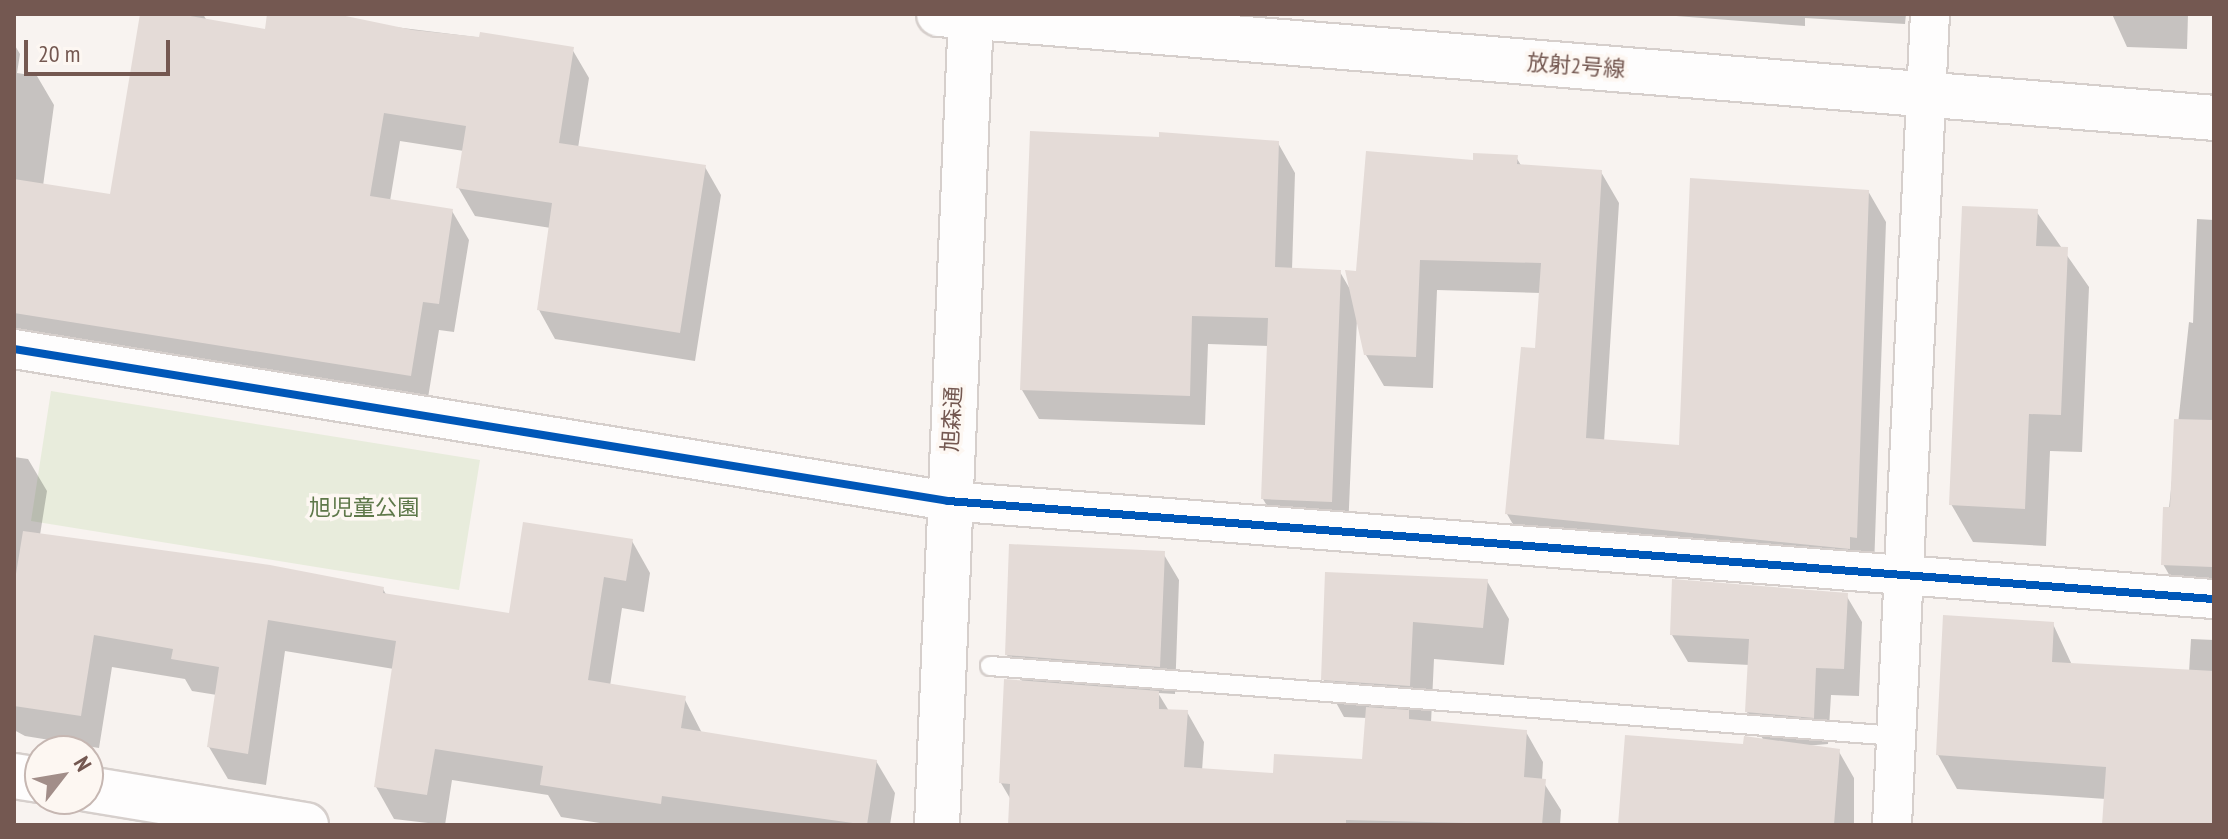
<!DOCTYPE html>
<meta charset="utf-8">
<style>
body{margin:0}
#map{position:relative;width:2228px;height:839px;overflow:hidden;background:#f8f3f0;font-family:"PT Sans Narrow","Noto Sans JP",sans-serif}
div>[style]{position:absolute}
.green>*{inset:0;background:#e8ecdc}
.shadow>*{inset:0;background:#0003}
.building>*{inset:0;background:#e4dbd7}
.roads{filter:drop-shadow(2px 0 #d6cfcc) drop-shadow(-2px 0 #d6cfcc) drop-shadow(0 2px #d6cfcc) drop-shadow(0 -2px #d6cfcc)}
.service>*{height:18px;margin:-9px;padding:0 9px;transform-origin:9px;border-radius:9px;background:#fefdfd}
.minor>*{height:38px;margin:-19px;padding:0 19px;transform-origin:19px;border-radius:19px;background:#fefdfd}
.tertiary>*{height:44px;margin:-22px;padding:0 22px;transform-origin:22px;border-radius:22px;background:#fefdfd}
.cycleway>*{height:8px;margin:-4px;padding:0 4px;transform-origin:4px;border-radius:4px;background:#0057b8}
span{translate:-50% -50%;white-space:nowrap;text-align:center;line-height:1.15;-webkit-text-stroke:7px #fdf7f2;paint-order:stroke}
.street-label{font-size:22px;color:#745851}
.park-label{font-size:22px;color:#5e784a}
.frame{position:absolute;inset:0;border:16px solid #745851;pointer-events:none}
.north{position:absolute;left:24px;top:735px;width:80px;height:80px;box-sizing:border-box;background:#fdf7f2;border:2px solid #c6b7b2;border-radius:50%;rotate:59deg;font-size:22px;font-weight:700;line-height:32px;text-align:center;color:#745851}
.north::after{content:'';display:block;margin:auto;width:28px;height:36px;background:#a28e89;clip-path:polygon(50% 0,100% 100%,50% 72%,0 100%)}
.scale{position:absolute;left:24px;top:40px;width:146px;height:36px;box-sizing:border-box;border:4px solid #745851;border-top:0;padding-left:10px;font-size:24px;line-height:28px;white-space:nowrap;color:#745851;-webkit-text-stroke:6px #fdf7f2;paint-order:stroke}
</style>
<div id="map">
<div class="green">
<div style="clip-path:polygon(51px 391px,480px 460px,459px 590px,31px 521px)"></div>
</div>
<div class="shadow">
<div style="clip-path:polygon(141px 14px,203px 14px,207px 21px,267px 31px,269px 14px,342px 14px,346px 21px,572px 49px,589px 78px,578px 148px,705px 167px,721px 195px,695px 361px,555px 339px,539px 310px,551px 228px,475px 216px,458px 187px,464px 151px,400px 141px,390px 201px,452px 211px,469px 240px,454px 332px,439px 330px,427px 404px,14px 340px,14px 44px,20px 54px,17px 73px,37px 76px,54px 105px,43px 186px,111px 196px)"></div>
<div style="clip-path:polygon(1650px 14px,1906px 14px,1905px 24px,1805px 18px,1805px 26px)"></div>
<div style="clip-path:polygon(2112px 14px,2188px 14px,2187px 49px,2127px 47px)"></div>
<div style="clip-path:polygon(1278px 143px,1295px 173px,1292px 270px,1340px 272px,1351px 291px,1358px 273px,1475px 162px,1516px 157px,1522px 167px,1601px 172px,1619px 203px,1604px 442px,1681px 447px,1868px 191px,1886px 222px,1874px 568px,1525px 545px,1507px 514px,1537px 350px,1541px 293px,1437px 290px,1433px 388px,1384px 386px,1366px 355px,1357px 318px,1348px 531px,1280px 528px,1263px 499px,1269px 346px,1208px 344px,1205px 425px,1039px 419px,1022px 390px)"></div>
<div style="clip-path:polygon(2036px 211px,2089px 287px,2082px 452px,2050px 451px,2046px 546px,1973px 542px,1951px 504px)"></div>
<div style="clip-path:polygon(2197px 219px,2214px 220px,2214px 601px,2183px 599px,2163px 564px,2189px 322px,2193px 323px)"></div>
<div style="clip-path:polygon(14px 457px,28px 459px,47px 491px,40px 535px,383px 589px,387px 596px,510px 615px,632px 541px,650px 573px,644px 612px,622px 608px,610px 686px,684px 698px,702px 733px,876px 761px,895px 793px,890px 825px,613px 825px,561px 817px,548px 795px,452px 780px,445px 825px,394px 819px,376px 787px,394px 669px,285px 651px,266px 785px,228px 779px,209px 747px,217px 695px,192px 691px,185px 679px,112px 667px,99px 748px,25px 736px,14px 730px)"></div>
<div style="clip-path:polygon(1163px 553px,1179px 580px,1175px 694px,1158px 693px,1169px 711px,1187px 712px,1204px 742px,1202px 771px,1275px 775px,1364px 761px,1367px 718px,1344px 717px,1323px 679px,1327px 574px,1487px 581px,1509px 619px,1504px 665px,1434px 659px,1431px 723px,1526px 732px,1543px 762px,1542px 780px,1561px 810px,1560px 825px,1010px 825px,1011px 800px,1001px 783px,1023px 683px,1007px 655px)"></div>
<div style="clip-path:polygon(1846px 595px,1862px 622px,1859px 696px,1831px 695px,1828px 744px,1804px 746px,1838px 750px,1854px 778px,1854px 825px,1620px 825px,1745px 746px,1764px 741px,1747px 712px,1750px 665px,1688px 662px,1672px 635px)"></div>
<div style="clip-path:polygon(2053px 624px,2072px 665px,2189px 672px,2191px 639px,2214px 640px,2214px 825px,2104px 825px,2106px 799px,1957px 789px,1938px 755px)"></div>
</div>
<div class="building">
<div style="clip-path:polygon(140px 14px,179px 14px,265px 29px,267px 14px,336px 14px,413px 30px,479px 37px,480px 32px,574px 47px,559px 143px,706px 165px,680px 333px,537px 310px,552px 203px,456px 188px,466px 126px,384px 113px,370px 196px,453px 209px,439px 304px,423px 302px,411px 376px,14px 313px,14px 179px,110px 194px)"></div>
<div style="clip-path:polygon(1030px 131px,1159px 137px,1159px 132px,1279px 141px,1275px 267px,1341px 270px,1332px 502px,1261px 499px,1268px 318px,1192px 316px,1190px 396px,1020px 390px)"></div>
<div style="clip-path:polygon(1366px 151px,1473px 160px,1473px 153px,1518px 155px,1517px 164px,1602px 170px,1586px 438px,1679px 445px,1690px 178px,1869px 190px,1857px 538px,1850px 537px,1850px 549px,1505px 514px,1521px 347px,1535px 348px,1541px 263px,1420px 260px,1416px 357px,1364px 355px,1345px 270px,1356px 271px)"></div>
<div style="clip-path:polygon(1962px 206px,2038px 209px,2036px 246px,2068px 247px,2061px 415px,2029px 414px,2025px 509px,1949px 505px)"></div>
<div style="clip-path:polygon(2174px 419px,2214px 420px,2212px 567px,2161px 565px,2163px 507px,2170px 507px)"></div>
<div style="clip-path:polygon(523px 522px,633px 539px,626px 581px,604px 577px,588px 680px,686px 696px,681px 728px,877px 760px,867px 825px,662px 796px,661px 804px,540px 785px,543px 766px,435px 749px,427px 795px,374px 787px,396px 641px,268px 620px,248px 754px,207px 747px,219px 667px,171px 659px,173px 649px,94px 635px,81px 716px,14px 706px,14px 586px,23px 531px,270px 565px,384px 587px,383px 593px,509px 613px)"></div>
<div style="clip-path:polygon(1009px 544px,1165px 551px,1160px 667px,1005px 655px)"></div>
<div style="clip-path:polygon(1325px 572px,1488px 579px,1483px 628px,1413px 622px,1410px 686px,1321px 680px)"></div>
<div style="clip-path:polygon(1672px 579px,1848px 593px,1844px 669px,1816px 668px,1814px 718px,1745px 712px,1749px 639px,1670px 635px)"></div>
<div style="clip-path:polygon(1943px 615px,2054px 622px,2052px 662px,2214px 671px,2214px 825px,2102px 825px,2106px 767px,1936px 755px)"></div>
<div style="clip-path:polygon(1004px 679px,1159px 691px,1159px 709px,1188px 710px,1184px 767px,1273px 773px,1274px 754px,1362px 759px,1366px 707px,1409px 710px,1409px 719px,1527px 730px,1524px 777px,1546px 779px,1542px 825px,1346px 820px,1346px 825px,1008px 825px,1010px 784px,999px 783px)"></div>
<div style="clip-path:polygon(1625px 735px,1743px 744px,1744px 736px,1840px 749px,1834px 825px,1618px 825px)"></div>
</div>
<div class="roads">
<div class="service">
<div style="left:990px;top:666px;width:908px;rotate:4.42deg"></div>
</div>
<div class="minor">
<div style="left:14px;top:349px;width:946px;rotate:9.24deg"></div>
<div style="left:948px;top:501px;width:1270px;rotate:4.43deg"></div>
<div style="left:1892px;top:825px;width:812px;rotate:-87.32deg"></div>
</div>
<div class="tertiary">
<div style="left:939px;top:14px;width:1279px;rotate:4.66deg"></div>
<div style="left:14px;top:776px;width:26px;rotate:9deg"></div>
<div style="left:88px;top:789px;width:221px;rotate:9.4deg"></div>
<div style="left:937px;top:825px;width:812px;rotate:-87.6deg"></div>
</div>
</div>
<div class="cycleway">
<div style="left:14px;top:349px;width:946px;rotate:9.24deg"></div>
<div style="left:948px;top:501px;width:1270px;rotate:4.43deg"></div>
</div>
<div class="street-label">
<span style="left:1576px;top:66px;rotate:4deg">放射2号線</span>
<span style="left:952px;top:419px;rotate:-87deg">旭森通</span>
</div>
<div class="park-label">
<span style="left:364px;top:508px">旭児童公園</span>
</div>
<div class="frame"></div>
<div class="north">N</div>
<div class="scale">20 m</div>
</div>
